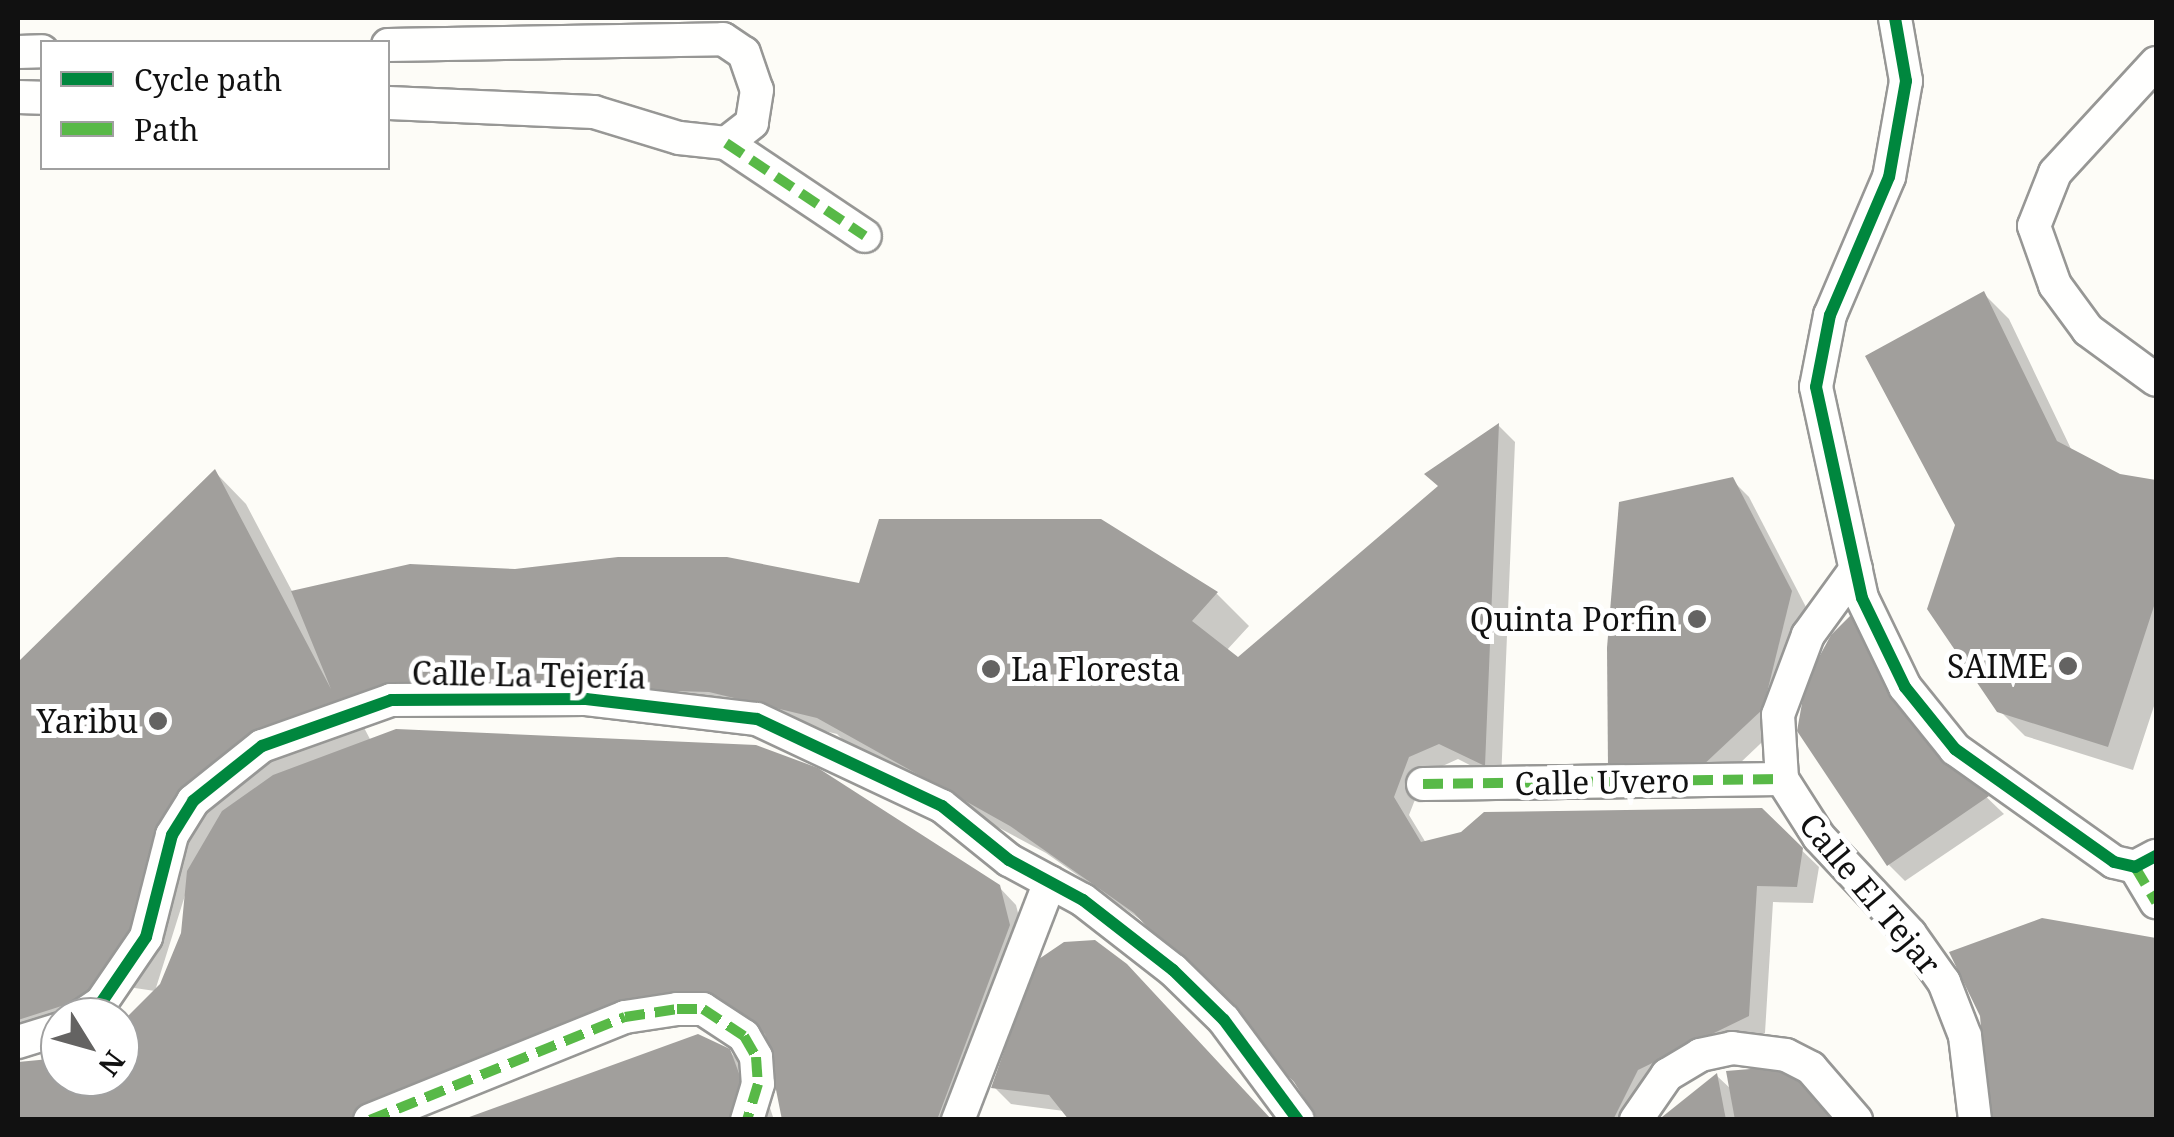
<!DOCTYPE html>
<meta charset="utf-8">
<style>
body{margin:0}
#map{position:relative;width:2174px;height:1137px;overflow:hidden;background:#fdfcf7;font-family:"Noto Serif",serif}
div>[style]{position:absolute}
.shadow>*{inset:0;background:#0003}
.building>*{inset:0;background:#a19f9c}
.roads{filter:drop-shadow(2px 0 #979795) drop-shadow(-2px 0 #979795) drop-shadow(0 2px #979795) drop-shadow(0 -2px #979795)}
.street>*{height:32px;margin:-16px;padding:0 16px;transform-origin:16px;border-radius:16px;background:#fffffe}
.quiet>*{height:10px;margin-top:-5px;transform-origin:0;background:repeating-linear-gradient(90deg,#58b947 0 20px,transparent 0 30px)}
.cycleway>*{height:12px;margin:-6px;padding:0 6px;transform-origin:6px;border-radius:6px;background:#00873e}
.dots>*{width:28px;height:28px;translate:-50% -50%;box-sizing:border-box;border:5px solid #fff;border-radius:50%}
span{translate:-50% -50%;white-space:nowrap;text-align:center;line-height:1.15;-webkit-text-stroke:10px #fff;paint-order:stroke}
.poi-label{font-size:32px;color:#111}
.right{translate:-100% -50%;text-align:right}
.left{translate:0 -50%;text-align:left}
.street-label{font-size:32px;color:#111}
.frame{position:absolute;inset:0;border:20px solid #111;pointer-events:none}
.legend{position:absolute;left:40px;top:40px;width:350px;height:130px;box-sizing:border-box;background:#fff;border:2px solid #a0a0a0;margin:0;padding:12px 18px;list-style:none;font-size:30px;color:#111}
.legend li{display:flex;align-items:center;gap:20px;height:50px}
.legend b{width:50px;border:2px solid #a0a0a0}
.north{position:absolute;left:40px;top:997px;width:100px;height:100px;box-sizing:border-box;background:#fff;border:2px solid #a0a0a0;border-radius:50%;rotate:127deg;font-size:28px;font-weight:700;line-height:40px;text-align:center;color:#111}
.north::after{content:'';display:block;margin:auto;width:35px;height:45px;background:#646362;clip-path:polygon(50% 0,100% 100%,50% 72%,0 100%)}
</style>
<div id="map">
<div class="shadow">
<div style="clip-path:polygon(1984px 294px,2009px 319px,2073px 453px,2119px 476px,2156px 482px,2156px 700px,2133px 770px,2025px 736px,1999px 710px,1958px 524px)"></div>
<div style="clip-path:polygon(1499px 426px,1515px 442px,1501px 781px,1458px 759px,1425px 774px,1409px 815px,1426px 843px,1761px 811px,1819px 867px,1813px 903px,1773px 902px,1765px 1033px,1654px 1086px,1638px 1120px,1316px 1120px,1297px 1080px,1151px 927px,1046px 853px,852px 749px,837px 734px,728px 708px,427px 698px,360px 720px,371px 741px,999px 887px,1016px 905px,1026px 944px,961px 1120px,784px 1120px,769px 1040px,718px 1010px,669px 1016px,404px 1120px,18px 1120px,18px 1063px,45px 1067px,60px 1061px,60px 1077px,120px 1077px,120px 1028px,162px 985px,183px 934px,187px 889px,155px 991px,128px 987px,92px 1017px,18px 1033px,18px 665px,215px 472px,246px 504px,293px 593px,861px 585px,1101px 521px,1217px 594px,1249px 626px,1226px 651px,1238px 660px,1441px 487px)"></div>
<div style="clip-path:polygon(1732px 480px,1749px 497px,1807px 609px,1779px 726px,1718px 784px,1628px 782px)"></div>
<div style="clip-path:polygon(1948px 760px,2004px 814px,1905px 881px,1889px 865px)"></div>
<div style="clip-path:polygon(2042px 920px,2156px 941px,2156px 1120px,1994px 1120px)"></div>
<div style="clip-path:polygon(729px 1051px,762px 1084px,774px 1120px,480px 1120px)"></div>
<div style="clip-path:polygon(1717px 1076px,1732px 1090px,1849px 1120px,1663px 1120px)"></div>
<div style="clip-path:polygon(994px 1087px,1266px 1120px,1064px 1111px,1011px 1104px)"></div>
</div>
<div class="building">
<div style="clip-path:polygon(1984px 291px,2057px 441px,2120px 474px,2156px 480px,2156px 600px,2108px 747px,1997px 712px,1927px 609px,1955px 525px,1865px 356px)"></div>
<div style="clip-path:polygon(1499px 423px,1485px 766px,1439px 744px,1409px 757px,1394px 797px,1421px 842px,1461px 832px,1484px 812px,1762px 808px,1803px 848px,1797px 887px,1757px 886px,1749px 1016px,1638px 1070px,1613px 1120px,1318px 1120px,1294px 1082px,1134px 913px,1010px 826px,817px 718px,709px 692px,410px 683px,338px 705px,191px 786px,123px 961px,74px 1002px,18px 1020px,18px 662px,215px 469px,331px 689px,291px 591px,410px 564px,515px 569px,618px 557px,727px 557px,859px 583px,879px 519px,1101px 519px,1218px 592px,1192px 621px,1238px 657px,1438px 486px,1424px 474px)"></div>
<div style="clip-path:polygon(1733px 477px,1792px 591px,1763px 709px,1700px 768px,1608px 766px,1607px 648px,1619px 502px)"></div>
<div style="clip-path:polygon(1853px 613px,1933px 742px,1989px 796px,1887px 866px,1797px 731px,1806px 681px,1831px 635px)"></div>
<div style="clip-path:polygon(396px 729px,756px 745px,818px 768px,1000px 885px,1010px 925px,937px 1120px,782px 1120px,765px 1034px,730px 1008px,501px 1058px,347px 1120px,18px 1120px,18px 1062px,60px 1058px,60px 1077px,120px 1077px,120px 1024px,160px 984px,181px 933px,187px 871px,222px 811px,273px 775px)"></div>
<div style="clip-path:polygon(2042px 918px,2156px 938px,2156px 1120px,1989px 1120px,1980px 1016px,1949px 952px)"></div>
<div style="clip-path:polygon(1095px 940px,1127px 964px,1272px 1120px,1069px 1120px,1049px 1095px,991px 1088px,1036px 961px,1064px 942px)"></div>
<div style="clip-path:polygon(698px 1034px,730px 1049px,744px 1087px,730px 1120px,461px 1120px)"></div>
<div style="clip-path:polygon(1775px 1067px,1805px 1078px,1844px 1120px,1735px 1120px,1726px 1071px)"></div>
<div style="clip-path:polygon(1717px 1073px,1726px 1120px,1660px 1120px,1662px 1117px)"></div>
</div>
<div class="roads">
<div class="street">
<div style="left:1895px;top:18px;width:64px;rotate:80.1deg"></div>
<div style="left:1906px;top:81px;width:97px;rotate:100deg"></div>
<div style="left:1889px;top:177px;width:150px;rotate:113.1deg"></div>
<div style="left:1830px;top:315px;width:73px;rotate:101deg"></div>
<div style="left:1816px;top:387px;width:216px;rotate:77.7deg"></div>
<div style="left:1862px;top:598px;width:99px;rotate:64.2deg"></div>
<div style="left:1905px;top:687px;width:80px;rotate:51.1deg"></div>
<div style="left:1955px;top:749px;width:195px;rotate:35.4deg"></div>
<div style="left:2114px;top:862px;width:22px;rotate:13deg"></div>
<div style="left:2135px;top:867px;width:24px;rotate:-28deg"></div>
<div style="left:388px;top:45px;width:335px;rotate:-1deg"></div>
<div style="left:723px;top:39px;width:25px;rotate:34deg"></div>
<div style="left:744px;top:53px;width:39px;rotate:71deg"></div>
<div style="left:757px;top:90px;width:33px;rotate:99deg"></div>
<div style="left:752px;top:123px;width:33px;rotate:142deg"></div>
<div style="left:726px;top:143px;width:47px;rotate:-173.9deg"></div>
<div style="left:679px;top:138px;width:89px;rotate:-163deg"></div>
<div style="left:594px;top:112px;width:206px;rotate:-177.5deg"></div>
<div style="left:18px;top:52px;width:24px;rotate:-2deg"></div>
<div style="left:2156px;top:63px;width:149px;rotate:132.6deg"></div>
<div style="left:2055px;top:173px;width:57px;rotate:111.6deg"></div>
<div style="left:2034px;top:226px;width:63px;rotate:70.4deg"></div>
<div style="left:2055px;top:285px;width:56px;rotate:53.7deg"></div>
<div style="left:2088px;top:330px;width:84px;rotate:36.3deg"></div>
<div style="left:18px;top:97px;width:24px;rotate:2deg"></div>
<div style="left:726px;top:143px;width:167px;rotate:33.8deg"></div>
<div style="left:1856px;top:569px;width:82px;rotate:126deg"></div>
<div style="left:1808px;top:635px;width:85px;rotate:110.6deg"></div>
<div style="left:1778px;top:715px;width:64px;rotate:86.4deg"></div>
<div style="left:1782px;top:779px;width:69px;rotate:57.5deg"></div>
<div style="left:1819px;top:837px;width:133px;rotate:46.8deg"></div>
<div style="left:1910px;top:934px;width:59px;rotate:54.7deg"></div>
<div style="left:1944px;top:982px;width:58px;rotate:68.7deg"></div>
<div style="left:1965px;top:1036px;width:85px;rotate:83.2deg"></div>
<div style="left:1423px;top:784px;width:359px;rotate:-0.8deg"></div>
<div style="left:2135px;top:867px;width:41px;rotate:59deg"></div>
<div style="left:80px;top:1017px;width:25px;rotate:-34deg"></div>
<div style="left:101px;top:1003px;width:80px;rotate:-55.7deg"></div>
<div style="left:146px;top:937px;width:105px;rotate:-75.7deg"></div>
<div style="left:172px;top:835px;width:40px;rotate:-58deg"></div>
<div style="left:193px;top:801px;width:88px;rotate:-38.6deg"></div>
<div style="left:262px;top:746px;width:137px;rotate:-19.6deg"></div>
<div style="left:391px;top:700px;width:195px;rotate:-0.3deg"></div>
<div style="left:586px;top:699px;width:172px;rotate:6.7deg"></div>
<div style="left:757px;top:719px;width:204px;rotate:25.2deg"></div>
<div style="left:942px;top:806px;width:86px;rotate:38.9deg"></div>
<div style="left:1009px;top:860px;width:84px;rotate:28.4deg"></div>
<div style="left:1083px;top:900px;width:114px;rotate:37.9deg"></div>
<div style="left:1173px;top:970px;width:71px;rotate:44.4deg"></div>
<div style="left:1224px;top:1020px;width:124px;rotate:53.5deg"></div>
<div style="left:18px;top:1042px;width:44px;rotate:-17.2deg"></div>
<div style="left:370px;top:1120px;width:275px;rotate:-22deg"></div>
<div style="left:625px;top:1017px;width:53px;rotate:-8.7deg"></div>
<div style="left:677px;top:1009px;width:26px"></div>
<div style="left:703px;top:1009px;width:49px;rotate:33.4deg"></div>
<div style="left:744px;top:1036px;width:24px;rotate:60deg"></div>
<div style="left:756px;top:1057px;width:27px;rotate:86deg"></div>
<div style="left:758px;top:1084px;width:38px;rotate:107deg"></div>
<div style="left:958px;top:1120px;width:255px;rotate:-68.9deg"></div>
<div style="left:1636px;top:1120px;width:55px;rotate:-55.4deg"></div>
<div style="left:1667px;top:1075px;width:39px;rotate:-31deg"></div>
<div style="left:1700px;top:1055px;width:33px;rotate:-12deg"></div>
<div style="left:1732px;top:1048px;width:54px;rotate:7.4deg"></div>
<div style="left:1786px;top:1055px;width:28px;rotate:27deg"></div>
<div style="left:1811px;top:1068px;width:69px;rotate:49.1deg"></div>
</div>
</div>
<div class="quiet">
<div style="left:726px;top:143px;width:167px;rotate:33.8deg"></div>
<div style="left:1423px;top:784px;width:359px;rotate:-0.8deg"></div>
<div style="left:2135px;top:867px;width:41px;rotate:59deg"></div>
<div style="left:370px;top:1120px;width:275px;rotate:-22deg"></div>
<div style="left:625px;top:1017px;width:53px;rotate:-8.7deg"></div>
<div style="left:677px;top:1009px;width:26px"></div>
<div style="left:703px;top:1009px;width:49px;rotate:33.4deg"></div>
<div style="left:744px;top:1036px;width:24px;rotate:60deg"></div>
<div style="left:756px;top:1057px;width:27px;rotate:86deg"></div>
<div style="left:758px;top:1084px;width:38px;rotate:107deg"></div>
</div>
<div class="cycleway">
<div style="left:1895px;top:18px;width:64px;rotate:80.1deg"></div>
<div style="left:1906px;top:81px;width:97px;rotate:100deg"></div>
<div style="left:1889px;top:177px;width:150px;rotate:113.1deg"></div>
<div style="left:1830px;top:315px;width:73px;rotate:101deg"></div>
<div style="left:1816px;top:387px;width:216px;rotate:77.7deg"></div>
<div style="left:1862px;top:598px;width:99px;rotate:64.2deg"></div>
<div style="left:1905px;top:687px;width:80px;rotate:51.1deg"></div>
<div style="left:1955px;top:749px;width:195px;rotate:35.4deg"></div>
<div style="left:2114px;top:862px;width:22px;rotate:13deg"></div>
<div style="left:2135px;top:867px;width:24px;rotate:-28deg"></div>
<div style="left:80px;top:1017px;width:25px;rotate:-34deg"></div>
<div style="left:101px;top:1003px;width:80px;rotate:-55.7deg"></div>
<div style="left:146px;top:937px;width:105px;rotate:-75.7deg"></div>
<div style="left:172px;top:835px;width:40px;rotate:-58deg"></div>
<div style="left:193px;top:801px;width:88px;rotate:-38.6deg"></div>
<div style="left:262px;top:746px;width:137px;rotate:-19.6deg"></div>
<div style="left:391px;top:700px;width:195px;rotate:-0.3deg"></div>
<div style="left:586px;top:699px;width:172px;rotate:6.7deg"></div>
<div style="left:757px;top:719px;width:204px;rotate:25.2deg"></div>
<div style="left:942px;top:806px;width:86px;rotate:38.9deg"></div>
<div style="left:1009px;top:860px;width:84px;rotate:28.4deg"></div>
<div style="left:1083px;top:900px;width:114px;rotate:37.9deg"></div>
<div style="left:1173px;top:970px;width:71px;rotate:44.4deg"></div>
<div style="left:1224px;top:1020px;width:124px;rotate:53.5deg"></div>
</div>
<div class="dots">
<div style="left:1697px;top:619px;background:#646362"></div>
<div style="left:2068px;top:666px;background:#646362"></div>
<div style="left:991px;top:669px;background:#646362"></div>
<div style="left:158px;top:721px;background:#646362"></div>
</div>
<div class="poi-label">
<span class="right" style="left:1677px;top:619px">Quinta Porfin</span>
<span class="right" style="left:2048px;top:666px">SAIME</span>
<span class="left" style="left:1011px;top:669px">La Floresta</span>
<span class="right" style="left:138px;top:721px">Yaribu</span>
</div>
<div class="street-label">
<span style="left:529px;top:675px;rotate:1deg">Calle La Tejería</span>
<span style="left:1602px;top:782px;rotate:-1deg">Calle Uvero</span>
<span style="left:1870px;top:894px;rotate:50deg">Calle El Tejar</span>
</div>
<div class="frame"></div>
<ul class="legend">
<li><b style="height:12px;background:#00873e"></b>Cycle path</li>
<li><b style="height:12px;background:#58b947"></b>Path</li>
</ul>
<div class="north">N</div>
</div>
